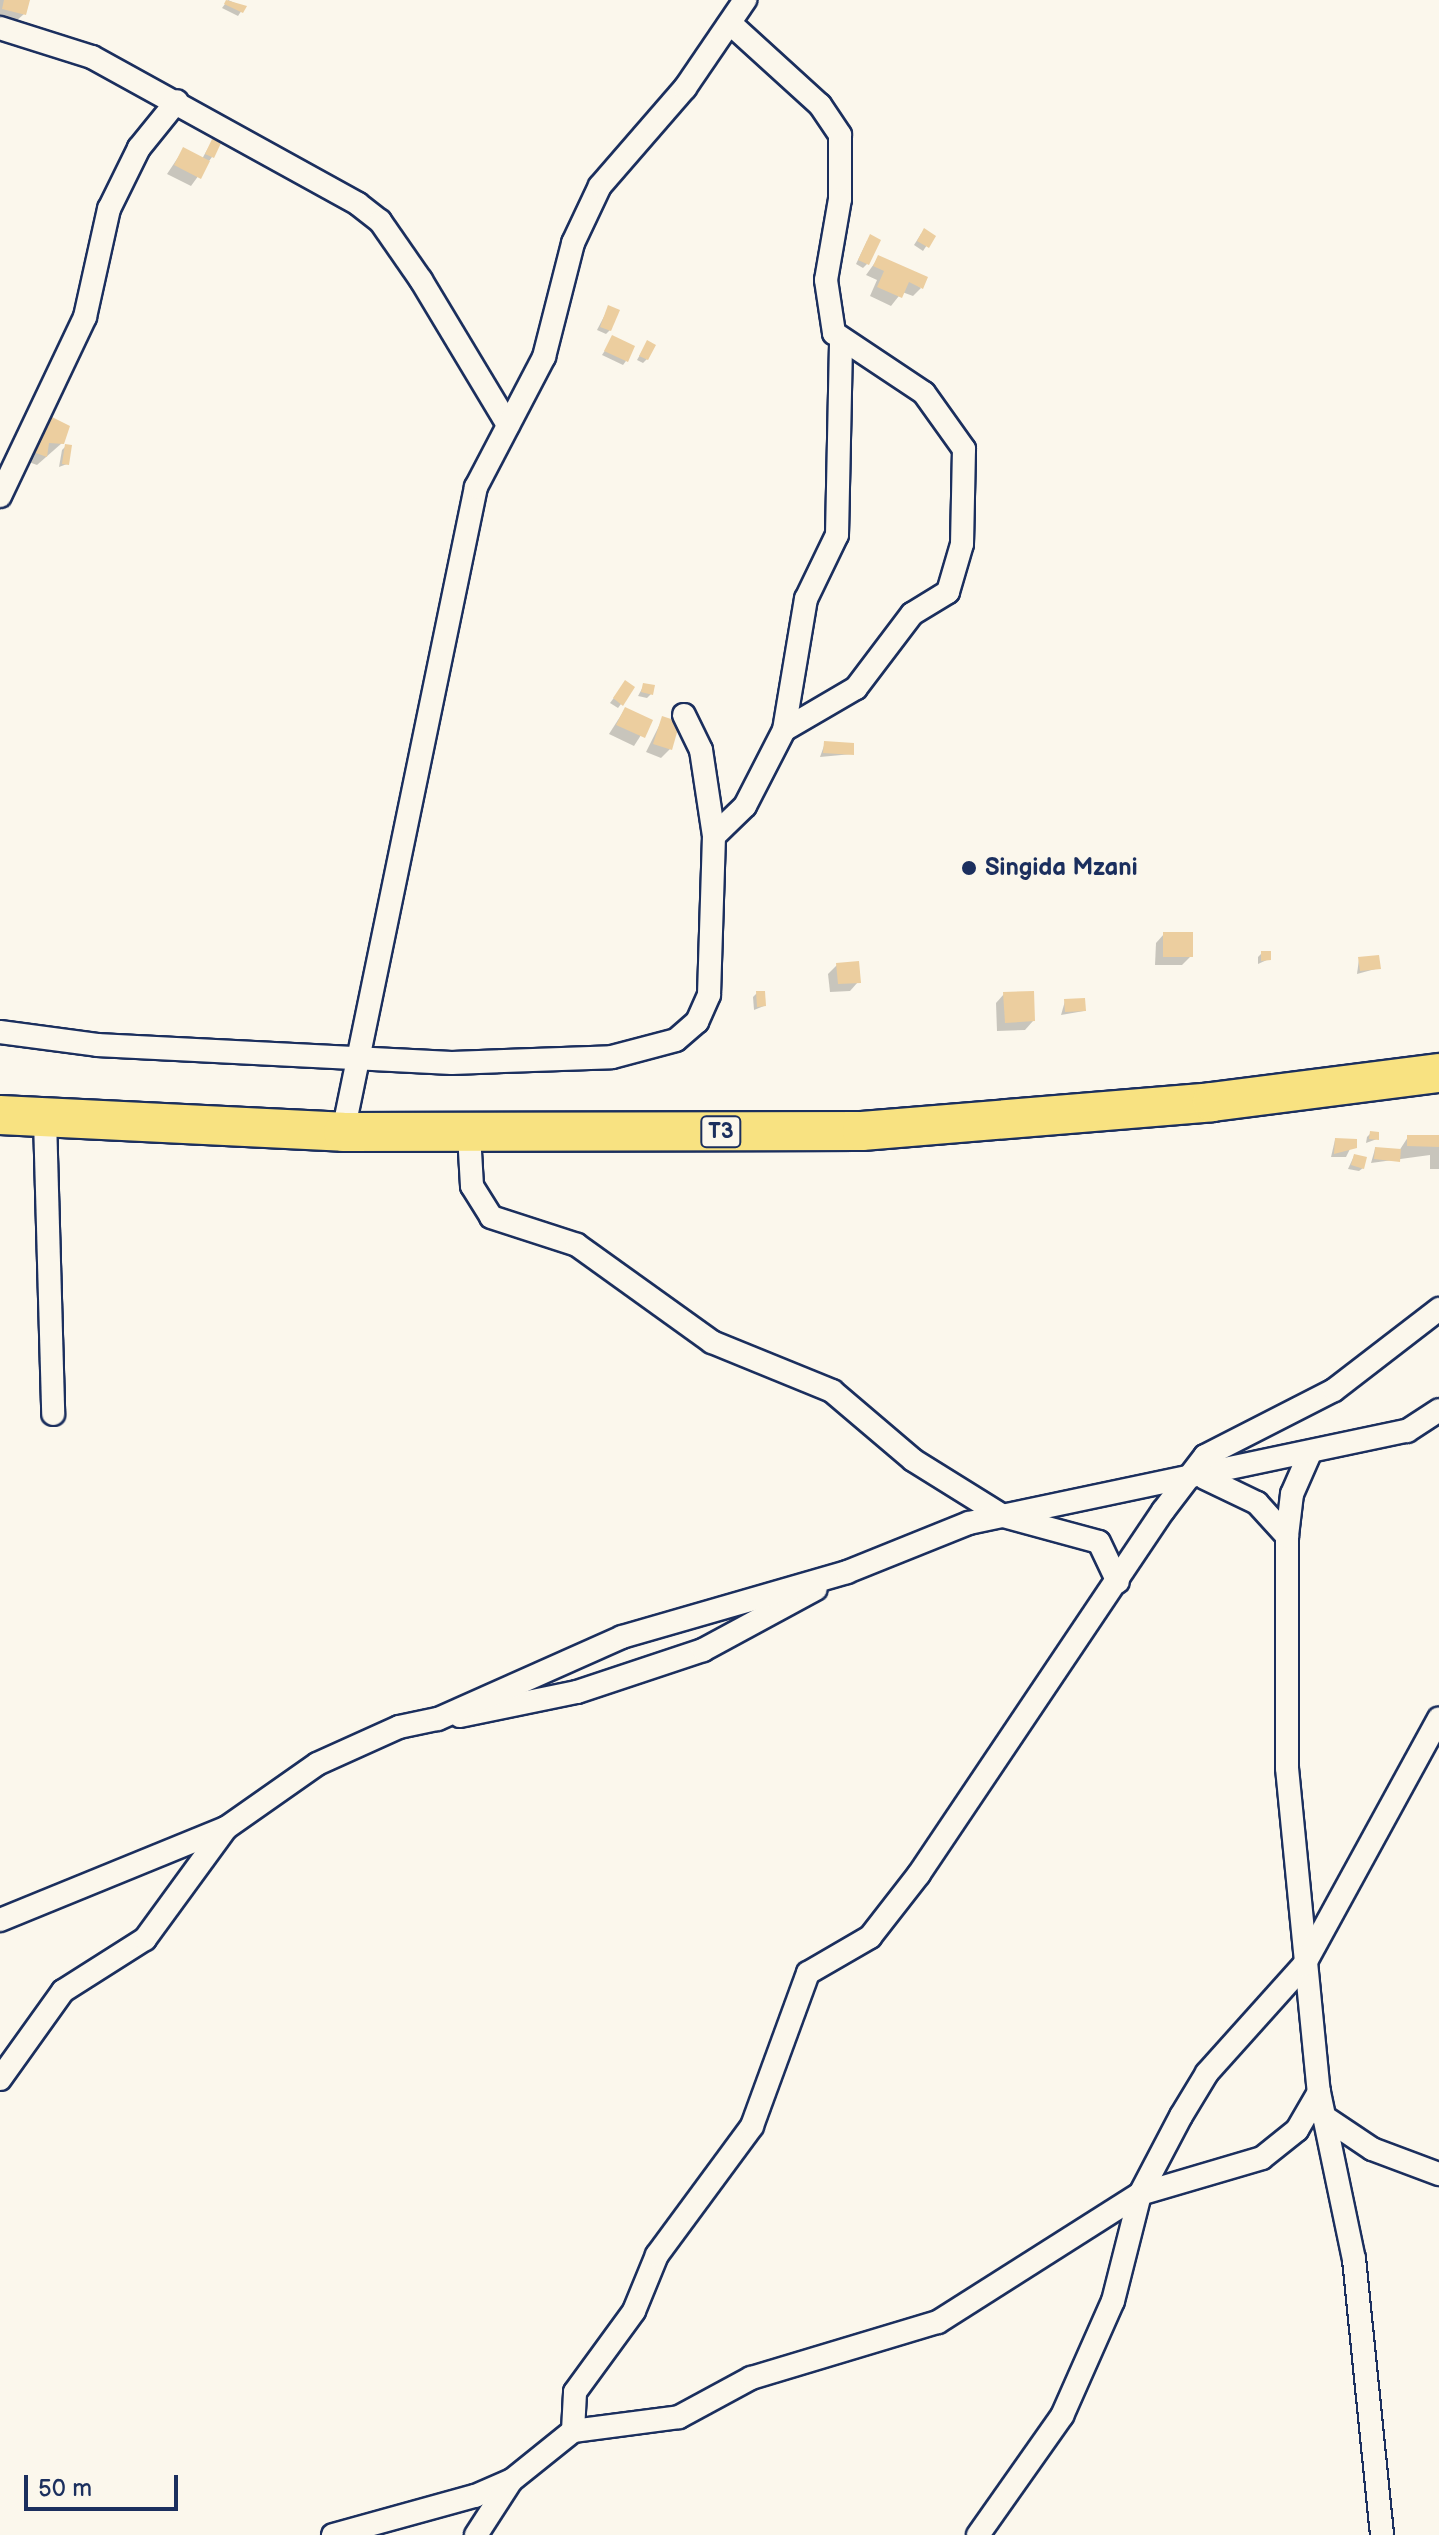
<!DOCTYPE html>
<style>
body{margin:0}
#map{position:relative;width:1439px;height:2535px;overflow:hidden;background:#fbf7ec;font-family:"Balsamiq Sans",sans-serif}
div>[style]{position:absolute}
.shadow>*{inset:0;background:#0003}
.building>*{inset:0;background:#ecce9f}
.roads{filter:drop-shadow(2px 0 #1b2f5e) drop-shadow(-2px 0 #1b2f5e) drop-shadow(0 2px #1b2f5e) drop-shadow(0 -2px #1b2f5e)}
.minor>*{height:22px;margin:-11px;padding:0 11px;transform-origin:11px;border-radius:11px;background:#fbf7ec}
.trunk>*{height:38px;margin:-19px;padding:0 19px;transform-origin:19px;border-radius:19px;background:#f8e281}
.dots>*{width:22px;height:22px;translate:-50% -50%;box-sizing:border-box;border:4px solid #fbf7ec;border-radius:50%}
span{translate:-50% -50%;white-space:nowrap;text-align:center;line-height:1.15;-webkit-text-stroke:8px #fbf7ec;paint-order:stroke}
.shield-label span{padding:2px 6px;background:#fbf7ec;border:2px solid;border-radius:6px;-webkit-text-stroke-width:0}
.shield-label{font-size:22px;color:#1b2f5e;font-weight:700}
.poi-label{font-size:24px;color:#1b2f5e;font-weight:700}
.left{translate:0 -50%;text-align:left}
.scale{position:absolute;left:24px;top:2475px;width:154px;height:36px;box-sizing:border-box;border:4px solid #1b2f5e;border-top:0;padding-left:10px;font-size:24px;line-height:28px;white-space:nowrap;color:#1b2f5e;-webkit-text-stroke:6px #fbf7ec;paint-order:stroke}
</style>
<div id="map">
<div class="shadow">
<div style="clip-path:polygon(0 0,28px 0,24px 14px,15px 22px,0 19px)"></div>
<div style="clip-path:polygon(228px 0,244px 7px,238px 16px,222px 8px)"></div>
<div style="clip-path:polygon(213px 139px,212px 157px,191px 186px,167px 174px,183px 150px,202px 159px)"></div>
<div style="clip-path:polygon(921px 234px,933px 236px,923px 251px,914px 245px)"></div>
<div style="clip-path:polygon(867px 241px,867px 264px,863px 268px,856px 264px)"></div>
<div style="clip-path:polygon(879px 257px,921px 288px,913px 296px,902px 292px,891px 306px,870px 296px,877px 280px,866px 275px)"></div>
<div style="clip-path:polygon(609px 307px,610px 330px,606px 334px,597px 330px)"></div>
<div style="clip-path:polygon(613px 338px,626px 361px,623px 365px,602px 355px)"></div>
<div style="clip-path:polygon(647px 343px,647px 359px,643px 363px,637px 360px)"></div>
<div style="clip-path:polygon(38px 425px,62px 443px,37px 465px,26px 461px)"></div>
<div style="clip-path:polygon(66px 446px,67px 464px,59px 467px,62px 450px)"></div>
<div style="clip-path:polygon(644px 685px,651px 694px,647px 698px,638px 696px)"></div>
<div style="clip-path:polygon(622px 687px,621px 704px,618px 708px,610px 703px)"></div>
<div style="clip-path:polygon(625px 709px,650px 721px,634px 746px,609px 734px)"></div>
<div style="clip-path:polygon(663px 718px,670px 749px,661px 758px,646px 752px)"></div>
<div style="clip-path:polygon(825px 743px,852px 754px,820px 757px)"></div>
<div style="clip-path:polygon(1164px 934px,1191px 956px,1182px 965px,1155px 965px,1156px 943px)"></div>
<div style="clip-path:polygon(1262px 953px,1269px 959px,1258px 964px,1258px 957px)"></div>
<div style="clip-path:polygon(1359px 959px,1379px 968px,1357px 974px)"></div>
<div style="clip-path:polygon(837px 965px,858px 982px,850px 991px,830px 992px,828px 974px)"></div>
<div style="clip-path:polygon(757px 993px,764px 1006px,754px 1010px,753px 997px)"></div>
<div style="clip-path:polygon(1004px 994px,1033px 1021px,1025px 1030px,997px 1031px,996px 1003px)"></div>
<div style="clip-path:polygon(1065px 1001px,1084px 1011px,1061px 1015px)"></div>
<div style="clip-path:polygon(1371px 1133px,1377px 1139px,1366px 1143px,1367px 1137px)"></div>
<div style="clip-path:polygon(1408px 1137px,1439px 1141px,1439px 1169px,1430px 1169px,1430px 1155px,1371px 1163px,1375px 1149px,1399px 1151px)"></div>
<div style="clip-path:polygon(1335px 1140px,1354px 1141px,1346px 1157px,1331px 1157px)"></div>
<div style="clip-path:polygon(1354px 1156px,1363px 1168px,1359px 1171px,1348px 1169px)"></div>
</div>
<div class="building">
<div style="clip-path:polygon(4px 0,30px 0,26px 15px,2px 9px)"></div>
<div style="clip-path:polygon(226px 0,247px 6px,243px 13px,224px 4px)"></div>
<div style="clip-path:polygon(213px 137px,222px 141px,214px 158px,205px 154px)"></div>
<div style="clip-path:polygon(183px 147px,210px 161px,201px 179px,174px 165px)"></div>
<div style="clip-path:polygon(924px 228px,936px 236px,929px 248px,917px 241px)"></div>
<div style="clip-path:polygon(870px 234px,881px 240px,869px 265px,858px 260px)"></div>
<div style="clip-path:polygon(878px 255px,928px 277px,923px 289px,909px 282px,902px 298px,877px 287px,884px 271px,873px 266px)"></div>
<div style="clip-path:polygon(608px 305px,620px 310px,611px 331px,600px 327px)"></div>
<div style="clip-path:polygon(612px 335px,635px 346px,628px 362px,604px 351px)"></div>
<div style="clip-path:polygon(647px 340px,656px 345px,648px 360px,639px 356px)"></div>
<div style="clip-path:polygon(46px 414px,70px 426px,64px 444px,49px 443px,47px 457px,33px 452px)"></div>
<div style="clip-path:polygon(65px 444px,72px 445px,69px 465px,62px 464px)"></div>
<div style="clip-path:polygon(625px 680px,635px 687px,623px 706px,613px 698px)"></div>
<div style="clip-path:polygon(643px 683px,655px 685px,653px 695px,641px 692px)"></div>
<div style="clip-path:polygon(625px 707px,653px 720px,645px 738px,616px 725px)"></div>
<div style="clip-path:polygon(662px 716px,680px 722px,672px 750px,653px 744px)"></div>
<div style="clip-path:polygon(824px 741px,854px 743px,854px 755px,823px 753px)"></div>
<div style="clip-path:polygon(1163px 932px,1193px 932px,1193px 957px,1163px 957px)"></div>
<div style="clip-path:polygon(1261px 951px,1271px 951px,1271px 960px,1261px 961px)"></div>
<div style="clip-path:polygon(1379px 955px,1381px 969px,1360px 971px,1358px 957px)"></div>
<div style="clip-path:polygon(859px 961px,861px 983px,838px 984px,836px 963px)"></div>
<div style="clip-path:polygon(756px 991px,765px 991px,766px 1006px,757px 1007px)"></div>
<div style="clip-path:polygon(1034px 991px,1035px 1021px,1005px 1023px,1003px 992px)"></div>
<div style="clip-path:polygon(1085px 998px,1086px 1011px,1065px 1012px,1064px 999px)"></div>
<div style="clip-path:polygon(1370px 1131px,1379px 1132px,1379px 1140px,1369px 1139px)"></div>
<div style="clip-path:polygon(1407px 1135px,1439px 1135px,1439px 1147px,1407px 1146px)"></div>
<div style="clip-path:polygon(1335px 1138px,1357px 1139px,1357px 1148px,1334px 1154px)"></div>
<div style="clip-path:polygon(1375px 1147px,1401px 1149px,1400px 1162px,1374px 1159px)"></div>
<div style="clip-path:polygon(1354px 1154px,1367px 1157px,1364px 1169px,1351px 1165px)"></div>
</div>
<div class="roads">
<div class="minor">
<div style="left:732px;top:25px;width:119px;rotate:42.3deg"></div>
<div style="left:820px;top:105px;width:36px;rotate:56deg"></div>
<div style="left:840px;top:135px;width:64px;rotate:90deg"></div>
<div style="left:840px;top:199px;width:82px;rotate:99.8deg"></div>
<div style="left:826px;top:280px;width:54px;rotate:81.4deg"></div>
<div style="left:834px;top:333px;width:108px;rotate:33.7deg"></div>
<div style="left:924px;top:393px;width:69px;rotate:54.5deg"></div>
<div style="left:964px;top:449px;width:95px;rotate:91.2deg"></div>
<div style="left:962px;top:544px;width:50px;rotate:106.3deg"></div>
<div style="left:948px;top:592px;width:42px;rotate:148.6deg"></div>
<div style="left:912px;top:614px;width:93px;rotate:127.1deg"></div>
<div style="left:856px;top:688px;width:83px;rotate:149.7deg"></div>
<div style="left:0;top:28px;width:96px;rotate:17.5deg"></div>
<div style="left:92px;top:57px;width:304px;rotate:28.9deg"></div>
<div style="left:358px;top:204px;width:28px;rotate:38deg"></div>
<div style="left:380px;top:221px;width:72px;rotate:55.2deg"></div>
<div style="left:421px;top:280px;width:169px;rotate:59deg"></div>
<div style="left:0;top:496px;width:198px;rotate:-64.6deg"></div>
<div style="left:85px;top:317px;width:111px;rotate:-77.5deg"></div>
<div style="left:109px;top:209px;width:68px;rotate:-63.8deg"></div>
<div style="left:139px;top:148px;width:60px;rotate:-51deg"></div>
<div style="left:684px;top:715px;width:39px;rotate:64deg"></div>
<div style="left:701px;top:750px;width:87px;rotate:81.4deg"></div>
<div style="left:0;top:1032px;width:98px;rotate:7.6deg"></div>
<div style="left:97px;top:1045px;width:355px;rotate:2.9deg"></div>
<div style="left:452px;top:1063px;width:160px;rotate:-2.1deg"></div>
<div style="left:612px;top:1057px;width:66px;rotate:-14.9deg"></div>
<div style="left:676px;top:1040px;width:28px;rotate:-41deg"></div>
<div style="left:697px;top:1022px;width:30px;rotate:-66deg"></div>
<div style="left:709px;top:995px;width:159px;rotate:-88.2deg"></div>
<div style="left:714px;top:836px;width:43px;rotate:-44.1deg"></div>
<div style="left:745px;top:806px;width:85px;rotate:-62.8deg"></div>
<div style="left:784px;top:730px;width:133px;rotate:-80.5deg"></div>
<div style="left:806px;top:599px;width:71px;rotate:-64.2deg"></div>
<div style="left:837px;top:535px;width:196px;rotate:-88.8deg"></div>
<div style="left:45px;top:1119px;width:295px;rotate:88.4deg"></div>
<div style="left:343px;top:1132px;width:659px;rotate:-78.35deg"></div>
<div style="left:476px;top:487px;width:147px;rotate:-62.4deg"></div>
<div style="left:544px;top:357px;width:118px;rotate:-75.7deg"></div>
<div style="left:573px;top:243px;width:63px;rotate:-64.7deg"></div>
<div style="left:600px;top:186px;width:130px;rotate:-49.1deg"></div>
<div style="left:685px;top:88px;width:107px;rotate:-55.7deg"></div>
<div style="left:469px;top:1134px;width:52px;rotate:86.7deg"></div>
<div style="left:472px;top:1186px;width:36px;rotate:58deg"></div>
<div style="left:491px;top:1217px;width:90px;rotate:18deg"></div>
<div style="left:577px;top:1245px;width:166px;rotate:35.7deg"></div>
<div style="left:712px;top:1342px;width:130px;rotate:22.2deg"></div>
<div style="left:832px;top:1391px;width:106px;rotate:40.4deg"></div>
<div style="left:913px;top:1460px;width:106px;rotate:31.9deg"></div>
<div style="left:1003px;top:1516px;width:99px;rotate:15.2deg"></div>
<div style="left:1099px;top:1542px;width:44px;rotate:64.6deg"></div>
<div style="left:1310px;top:1453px;width:45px;rotate:113.7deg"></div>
<div style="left:1292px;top:1494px;width:42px;rotate:96.8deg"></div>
<div style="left:1287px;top:1536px;width:232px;rotate:90deg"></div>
<div style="left:1287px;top:1768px;width:326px;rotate:84.4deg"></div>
<div style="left:1319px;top:2092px;width:171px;rotate:78.2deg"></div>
<div style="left:1354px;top:2259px;width:277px;rotate:84.2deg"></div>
<div style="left:1205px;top:1478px;width:58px;rotate:25.7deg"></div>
<div style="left:1257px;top:1503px;width:45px;rotate:47.7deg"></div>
<div style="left:460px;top:1716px;width:119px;rotate:-11.6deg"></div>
<div style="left:577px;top:1692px;width:133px;rotate:-18.4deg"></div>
<div style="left:703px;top:1650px;width:128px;rotate:-28.4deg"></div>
<div style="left:0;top:1920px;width:244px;rotate:-22.2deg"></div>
<div style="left:226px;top:1828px;width:111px;rotate:-35.1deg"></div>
<div style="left:317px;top:1764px;width:90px;rotate:-24.3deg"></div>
<div style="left:399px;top:1727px;width:40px;rotate:-12deg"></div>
<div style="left:438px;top:1719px;width:201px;rotate:-24deg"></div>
<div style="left:622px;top:1637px;width:234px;rotate:-16.1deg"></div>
<div style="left:847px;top:1572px;width:131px;rotate:-21.9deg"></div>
<div style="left:969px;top:1523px;width:448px;rotate:-11.9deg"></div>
<div style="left:1407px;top:1431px;width:38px;rotate:-33deg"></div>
<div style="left:0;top:2079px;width:108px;rotate:-54.4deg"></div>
<div style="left:63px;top:1991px;width:97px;rotate:-32.4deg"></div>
<div style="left:145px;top:1939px;width:137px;rotate:-53.9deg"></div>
<div style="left:1323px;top:2116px;width:59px;rotate:34deg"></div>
<div style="left:1372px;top:2149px;width:72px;rotate:20.5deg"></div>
<div style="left:573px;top:2431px;width:39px;rotate:-87deg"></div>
<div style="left:575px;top:2392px;width:100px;rotate:-53.9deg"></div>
<div style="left:634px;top:2311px;width:61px;rotate:-67.7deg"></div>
<div style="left:657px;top:2255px;width:160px;rotate:-53.6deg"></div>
<div style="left:752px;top:2126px;width:163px;rotate:-69.9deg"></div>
<div style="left:808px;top:1973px;width:72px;rotate:-30.1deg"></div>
<div style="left:870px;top:1937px;width:80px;rotate:-52.1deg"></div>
<div style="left:919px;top:1874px;width:437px;rotate:-56.1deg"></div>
<div style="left:1163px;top:1511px;width:69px;rotate:-52.6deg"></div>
<div style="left:1205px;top:1456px;width:145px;rotate:-27.1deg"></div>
<div style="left:1334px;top:1390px;width:133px;rotate:-37.6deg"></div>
<div style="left:333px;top:2535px;width:147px;rotate:-15.4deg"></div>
<div style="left:475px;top:2496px;width:40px;rotate:-23.4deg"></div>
<div style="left:512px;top:2480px;width:78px;rotate:-38.8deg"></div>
<div style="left:573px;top:2431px;width:107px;rotate:-7.5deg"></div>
<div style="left:679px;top:2417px;width:82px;rotate:-28.4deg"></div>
<div style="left:751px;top:2378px;width:195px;rotate:-16.7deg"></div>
<div style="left:938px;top:2322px;width:239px;rotate:-32.4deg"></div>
<div style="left:1140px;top:2194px;width:127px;rotate:-16.4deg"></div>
<div style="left:1262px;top:2158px;width:45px;rotate:-38.7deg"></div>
<div style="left:1297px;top:2130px;width:44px;rotate:-59.9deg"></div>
<div style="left:476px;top:2535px;width:64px;rotate:-57.1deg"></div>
<div style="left:978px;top:2535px;width:146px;rotate:-54.8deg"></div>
<div style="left:1062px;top:2416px;width:126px;rotate:-66.1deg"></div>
<div style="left:1113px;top:2301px;width:110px;rotate:-75.8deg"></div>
<div style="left:1140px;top:2194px;width:88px;rotate:-62.3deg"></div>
<div style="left:1181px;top:2116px;width:50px;rotate:-58.8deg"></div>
<div style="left:1207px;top:2073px;width:145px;rotate:-48.1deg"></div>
<div style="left:1304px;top:1965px;width:281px;rotate:-61.3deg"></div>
</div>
<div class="trunk">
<div style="left:0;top:1115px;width:343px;rotate:2.8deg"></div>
<div style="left:343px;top:1132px;width:519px;rotate:-0.11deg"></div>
<div style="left:862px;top:1131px;width:351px;rotate:-4.7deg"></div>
<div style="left:1212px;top:1102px;width:229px;rotate:-7.3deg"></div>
</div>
</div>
<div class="dots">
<div style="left:969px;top:868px;background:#1b2f5e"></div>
</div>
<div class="shield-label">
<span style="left:721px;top:1132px">T3</span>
</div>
<div class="poi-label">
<span class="left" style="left:985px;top:868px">Singida Mzani</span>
</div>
<div class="scale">50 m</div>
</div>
